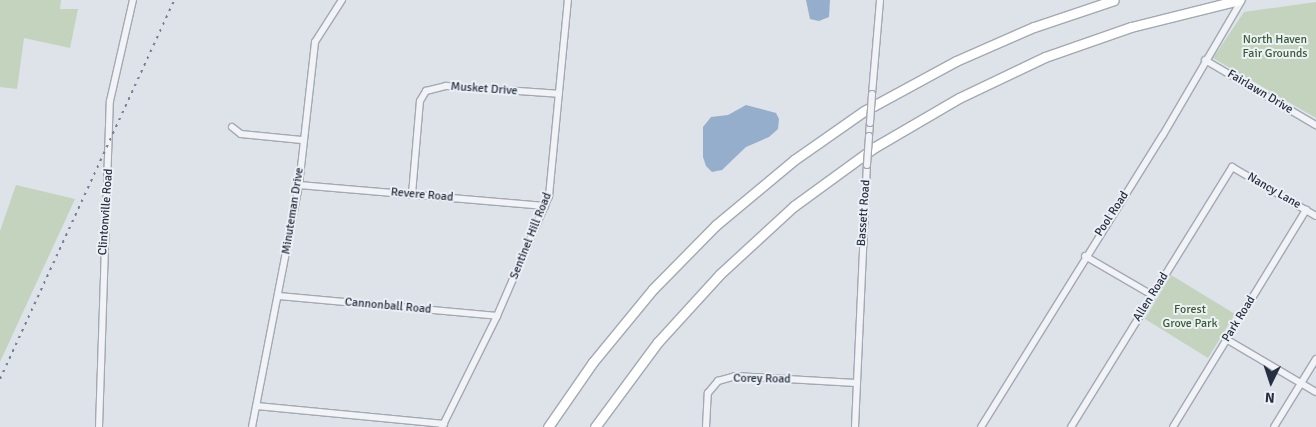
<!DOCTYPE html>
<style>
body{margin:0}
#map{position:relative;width:1316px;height:427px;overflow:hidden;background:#dee2e9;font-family:Signika,sans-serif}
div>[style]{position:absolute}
.green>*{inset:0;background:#c3d3be}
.water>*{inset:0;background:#95aecc}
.roads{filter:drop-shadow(1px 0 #a3a9b3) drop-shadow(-1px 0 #a3a9b3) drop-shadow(0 1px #a3a9b3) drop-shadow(0 -1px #a3a9b3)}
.minor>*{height:6px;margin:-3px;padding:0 3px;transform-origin:3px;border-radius:3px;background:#f1f3f7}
.highway>*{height:9px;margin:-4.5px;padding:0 4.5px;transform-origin:4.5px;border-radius:4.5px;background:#fff}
.rail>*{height:2px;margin-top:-1px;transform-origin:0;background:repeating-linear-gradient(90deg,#768094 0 2.5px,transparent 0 7.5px)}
.bridges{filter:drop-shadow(1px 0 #a3a9b3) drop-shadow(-1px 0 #a3a9b3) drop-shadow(0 1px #a3a9b3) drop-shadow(0 -1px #a3a9b3)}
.minor-bridge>*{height:6px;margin:-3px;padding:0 3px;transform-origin:3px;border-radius:3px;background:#f1f3f7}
span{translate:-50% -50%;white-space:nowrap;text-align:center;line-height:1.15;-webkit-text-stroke:4px #edf1f6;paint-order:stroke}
.park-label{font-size:12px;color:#385e32}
.street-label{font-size:12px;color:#262f41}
.north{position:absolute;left:1246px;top:357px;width:50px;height:50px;-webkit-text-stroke:4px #edf1f6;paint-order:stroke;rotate:184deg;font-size:14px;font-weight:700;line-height:20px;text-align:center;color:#262f41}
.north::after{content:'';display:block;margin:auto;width:18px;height:22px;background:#262f41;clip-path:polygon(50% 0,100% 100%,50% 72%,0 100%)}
</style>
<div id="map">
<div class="green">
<div style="clip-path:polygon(0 0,61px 0,60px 9px,78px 9px,70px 48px,24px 38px,17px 89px,0 87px)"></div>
<div style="clip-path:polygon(1316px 2px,1316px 118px,1213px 58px,1244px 12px)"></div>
<div style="clip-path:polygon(16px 185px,75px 199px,0 362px,0 231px)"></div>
<div style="clip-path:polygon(1171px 275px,1235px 314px,1208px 358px,1145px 319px)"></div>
</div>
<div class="water">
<div style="clip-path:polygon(806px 0,830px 0,829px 17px,819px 21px,810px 19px)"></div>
<div style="clip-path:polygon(746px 105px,776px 113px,779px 119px,778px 129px,769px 137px,746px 147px,722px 170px,712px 172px,706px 166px,703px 157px,703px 127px,711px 117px,728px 115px)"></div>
</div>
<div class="roads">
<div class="minor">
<div style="left:1205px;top:60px;width:129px;rotate:30.4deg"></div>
<div style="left:872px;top:94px;width:94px;rotate:-85.1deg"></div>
<div style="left:232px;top:127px;width:11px;rotate:38deg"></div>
<div style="left:241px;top:134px;width:61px;rotate:5.6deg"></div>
<div style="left:869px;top:136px;width:13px;rotate:-86deg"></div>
<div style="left:299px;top:185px;width:247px;rotate:4.9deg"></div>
<div style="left:412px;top:194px;width:93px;rotate:-85.1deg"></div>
<div style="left:420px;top:101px;width:12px;rotate:-59deg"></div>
<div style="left:426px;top:91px;width:21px;rotate:-14deg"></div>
<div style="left:446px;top:86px;width:113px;rotate:4deg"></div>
<div style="left:1085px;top:256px;width:78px;rotate:30.2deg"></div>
<div style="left:279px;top:296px;width:219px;rotate:5.2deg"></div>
<div style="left:1226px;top:339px;width:104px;rotate:30.5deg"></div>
<div style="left:257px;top:406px;width:188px;rotate:5.5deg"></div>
<div style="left:99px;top:427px;width:326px;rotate:-88.1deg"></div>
<div style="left:110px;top:101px;width:104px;rotate:-77.2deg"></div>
<div style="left:252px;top:427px;width:247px;rotate:-79deg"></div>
<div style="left:299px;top:185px;width:144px;rotate:-83.6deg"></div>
<div style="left:315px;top:42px;width:50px;rotate:-57.3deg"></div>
<div style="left:442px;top:427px;width:124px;rotate:-63.6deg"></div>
<div style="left:497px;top:316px;width:131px;rotate:-66.6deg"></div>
<div style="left:549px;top:196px;width:197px;rotate:-84.5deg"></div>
<div style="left:706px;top:427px;width:34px;rotate:-87deg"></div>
<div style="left:708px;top:393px;width:16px;rotate:-50deg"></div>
<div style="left:718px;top:381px;width:18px;rotate:-16deg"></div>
<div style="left:735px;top:376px;width:121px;rotate:3.3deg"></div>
<div style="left:855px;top:427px;width:262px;rotate:-87.4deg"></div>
<div style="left:981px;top:427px;width:344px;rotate:-58.1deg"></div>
<div style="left:1163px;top:135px;width:156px;rotate:-59.7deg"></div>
<div style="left:1071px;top:427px;width:306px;rotate:-58.2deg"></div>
<div style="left:1232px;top:167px;width:97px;rotate:30.3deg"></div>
<div style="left:1173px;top:427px;width:255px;rotate:-58.5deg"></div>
<div style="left:1274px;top:427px;width:80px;rotate:-58.3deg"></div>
</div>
<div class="highway">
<div style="left:548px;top:427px;width:79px;rotate:-55.3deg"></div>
<div style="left:593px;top:362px;width:94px;rotate:-50.6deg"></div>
<div style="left:653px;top:289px;width:90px;rotate:-45.5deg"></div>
<div style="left:716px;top:225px;width:102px;rotate:-39.8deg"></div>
<div style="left:794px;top:160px;width:85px;rotate:-35deg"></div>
<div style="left:864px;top:111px;width:105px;rotate:-28.5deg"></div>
<div style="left:956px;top:61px;width:85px;rotate:-23.6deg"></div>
<div style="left:1034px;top:27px;width:84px;rotate:-18.6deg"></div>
<div style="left:595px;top:427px;width:106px;rotate:-53.5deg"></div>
<div style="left:658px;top:342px;width:92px;rotate:-47.6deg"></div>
<div style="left:720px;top:274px;width:100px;rotate:-42.6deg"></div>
<div style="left:794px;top:206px;width:100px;rotate:-36.1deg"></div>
<div style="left:875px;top:147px;width:97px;rotate:-30.3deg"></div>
<div style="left:959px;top:98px;width:95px;rotate:-25.5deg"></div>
<div style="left:1045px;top:57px;width:91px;rotate:-19.2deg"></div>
<div style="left:1131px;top:27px;width:111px;rotate:-14deg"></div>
</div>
</div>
<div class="rail">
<div style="left:0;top:379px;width:417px;rotate:-65.3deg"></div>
</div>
<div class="bridges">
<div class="minor-bridge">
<div style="left:870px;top:123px;width:29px;rotate:-86deg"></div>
<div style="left:867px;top:165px;width:29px;rotate:-86deg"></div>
</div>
</div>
<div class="park-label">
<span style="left:1275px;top:47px">North Haven<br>Fair Grounds</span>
<span style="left:1190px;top:317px">Forest<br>Grove Park</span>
</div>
<div class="street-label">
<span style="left:484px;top:89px;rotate:4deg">Musket Drive</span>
<span style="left:1260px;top:92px;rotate:31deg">Fairlawn Drive</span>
<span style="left:1274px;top:191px;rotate:30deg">Nancy Lane</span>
<span style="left:422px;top:195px;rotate:5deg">Revere Road</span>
<span style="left:293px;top:211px;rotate:-81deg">Minuteman Drive</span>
<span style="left:106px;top:212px;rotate:-86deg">Clintonville Road</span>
<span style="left:864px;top:213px;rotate:-86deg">Bassett Road</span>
<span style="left:1112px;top:214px;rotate:-57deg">Pool Road</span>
<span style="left:531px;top:236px;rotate:-68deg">Sentinel Hill Road</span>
<span style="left:1151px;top:297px;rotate:-58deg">Allen Road</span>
<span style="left:388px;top:306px;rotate:5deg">Cannonball Road</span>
<span style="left:1239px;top:319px;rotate:-58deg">Park Road</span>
<span style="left:762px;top:379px;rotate:1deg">Corey Road</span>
</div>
<div class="north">N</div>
</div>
